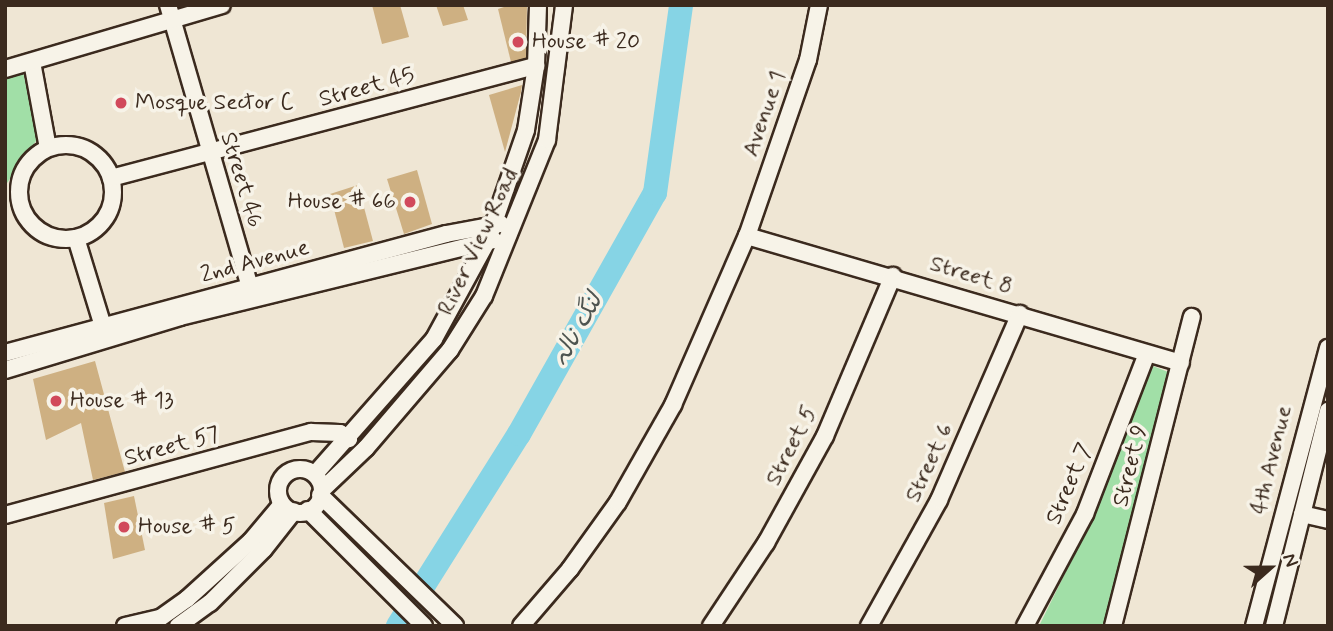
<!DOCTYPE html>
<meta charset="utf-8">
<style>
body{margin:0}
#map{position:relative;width:1333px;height:631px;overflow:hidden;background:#efe6d4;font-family:Mynerve,"Playpen Sans Arabic",sans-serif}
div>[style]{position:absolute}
.green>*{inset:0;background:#a1dfa7}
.river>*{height:24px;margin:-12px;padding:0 12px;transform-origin:12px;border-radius:12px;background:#86d4e5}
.building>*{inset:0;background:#ceb082}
.roads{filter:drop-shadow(2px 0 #3b2a1e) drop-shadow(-2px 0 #3b2a1e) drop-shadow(0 2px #3b2a1e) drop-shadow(0 -2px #3b2a1e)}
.minor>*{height:16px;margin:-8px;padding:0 8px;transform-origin:8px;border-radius:8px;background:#f7f3e8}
.minor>.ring{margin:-8px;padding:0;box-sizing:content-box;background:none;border:16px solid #f7f3e8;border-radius:50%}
.dots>*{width:19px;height:19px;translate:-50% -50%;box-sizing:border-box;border:4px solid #f7f3e8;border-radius:50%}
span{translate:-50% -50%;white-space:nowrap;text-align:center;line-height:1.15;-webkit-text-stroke:7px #f7f3e8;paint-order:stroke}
.poi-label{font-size:23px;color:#3b2a1e}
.left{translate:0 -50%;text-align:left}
.right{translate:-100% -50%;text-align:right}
.street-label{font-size:23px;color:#3b2a1e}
.water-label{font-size:24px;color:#4e5450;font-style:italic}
.frame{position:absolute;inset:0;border:7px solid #3b2a1e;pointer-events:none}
.north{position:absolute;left:1235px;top:533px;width:70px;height:70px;-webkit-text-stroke:5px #f7f3e8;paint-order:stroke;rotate:69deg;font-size:19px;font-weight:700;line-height:28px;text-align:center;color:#3b2a1e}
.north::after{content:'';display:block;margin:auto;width:24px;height:32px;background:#3b2a1e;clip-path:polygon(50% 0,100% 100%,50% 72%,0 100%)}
</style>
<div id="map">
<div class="green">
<div style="clip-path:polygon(23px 72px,38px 138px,5px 186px,5px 77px)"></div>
<div style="clip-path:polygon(1153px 366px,1168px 372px,1105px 626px,1039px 626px,1092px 519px)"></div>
</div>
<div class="river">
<div style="left:398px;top:626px;width:227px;rotate:-57.8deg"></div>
<div style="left:519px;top:434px;width:277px;rotate:-60.6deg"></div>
<div style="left:655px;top:193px;width:190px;rotate:-82.1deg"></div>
</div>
<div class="building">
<div style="clip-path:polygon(372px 5px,400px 5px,409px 37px,382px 44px)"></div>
<div style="clip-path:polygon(436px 5px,463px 5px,468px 20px,443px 26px)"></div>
<div style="clip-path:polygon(510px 5px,527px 5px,526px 58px,511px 62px,498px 9px)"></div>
<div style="clip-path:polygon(522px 85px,521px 92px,505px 152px,489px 95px)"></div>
<div style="clip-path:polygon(417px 170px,432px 224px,404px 234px,387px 179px)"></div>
<div style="clip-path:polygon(358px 185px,373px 241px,344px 248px,330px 194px)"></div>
<div style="clip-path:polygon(95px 361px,125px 472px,93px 480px,81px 423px,46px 440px,33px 379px)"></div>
<div style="clip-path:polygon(134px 496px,145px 550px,113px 559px,104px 503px)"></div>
</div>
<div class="roads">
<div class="minor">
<div style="left:168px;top:5px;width:294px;rotate:73.8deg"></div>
<div style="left:32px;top:62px;width:87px;rotate:79.5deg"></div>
<div style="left:5px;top:69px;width:226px;rotate:-16.4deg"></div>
<div class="ring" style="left:19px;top:145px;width:78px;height:78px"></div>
<div style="left:111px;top:178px;width:440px;rotate:-14.8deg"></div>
<div style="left:747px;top:236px;width:452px;rotate:16.3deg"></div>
<div style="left:76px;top:238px;width:102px;rotate:73deg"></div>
<div style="left:5px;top:353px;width:457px;rotate:-15.1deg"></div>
<div style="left:446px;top:234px;width:56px;rotate:-10.3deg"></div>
<div style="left:5px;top:370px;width:183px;rotate:-16.8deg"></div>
<div style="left:180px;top:317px;width:323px;rotate:-13.8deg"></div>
<div class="ring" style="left:278px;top:469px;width:28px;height:28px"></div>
<div style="left:315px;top:474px;width:180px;rotate:-48.6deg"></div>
<div style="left:434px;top:339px;width:113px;rotate:-61.4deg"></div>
<div style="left:488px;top:240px;width:116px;rotate:-70.9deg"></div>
<div style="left:526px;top:130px;width:65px;rotate:-81.1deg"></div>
<div style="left:536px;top:66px;width:61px;rotate:-88.1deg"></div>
<div style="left:322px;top:490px;width:61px;rotate:-43.7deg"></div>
<div style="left:366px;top:448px;width:129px;rotate:-49.4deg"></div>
<div style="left:450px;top:350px;width:64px;rotate:-57.8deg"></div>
<div style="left:484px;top:296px;width:168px;rotate:-68deg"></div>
<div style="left:547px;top:140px;width:136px;rotate:-82.8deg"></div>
<div style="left:320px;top:495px;width:188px;rotate:44.1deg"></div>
<div style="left:308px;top:510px;width:164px;rotate:45deg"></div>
<div style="left:1302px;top:514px;width:27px;rotate:13deg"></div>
<div style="left:5px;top:515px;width:317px;rotate:-15.2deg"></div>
<div style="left:311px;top:432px;width:29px;rotate:2deg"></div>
<div style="left:340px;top:433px;width:11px;rotate:34deg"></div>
<div style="left:125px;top:626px;width:35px;rotate:-13deg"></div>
<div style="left:149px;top:626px;width:47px;rotate:-35.4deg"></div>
<div style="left:187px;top:599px;width:86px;rotate:-42.2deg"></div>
<div style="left:251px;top:541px;width:48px;rotate:-50deg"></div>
<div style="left:178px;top:626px;width:39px;rotate:-36deg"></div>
<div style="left:210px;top:603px;width:76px;rotate:-45deg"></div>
<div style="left:264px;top:549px;width:48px;rotate:-51.7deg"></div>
<div style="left:521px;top:626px;width:75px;rotate:-49.3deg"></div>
<div style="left:570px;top:569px;width:82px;rotate:-54.4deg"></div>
<div style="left:618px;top:502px;width:112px;rotate:-60.4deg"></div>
<div style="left:673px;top:405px;width:184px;rotate:-66.4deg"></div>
<div style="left:747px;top:236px;width:186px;rotate:-70.9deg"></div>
<div style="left:808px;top:60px;width:56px;rotate:-78.7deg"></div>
<div style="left:711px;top:626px;width:100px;rotate:-56.5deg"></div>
<div style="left:766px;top:543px;width:122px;rotate:-61.1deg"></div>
<div style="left:825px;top:436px;width:174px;rotate:-67deg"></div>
<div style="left:869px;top:626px;width:144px;rotate:-60.9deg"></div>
<div style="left:939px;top:500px;width:203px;rotate:-66.5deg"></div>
<div style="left:1025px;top:626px;width:127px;rotate:-61.8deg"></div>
<div style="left:1085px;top:514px;width:169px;rotate:-68.9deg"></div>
<div style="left:1113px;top:626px;width:319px;rotate:-75.7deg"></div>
<div style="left:1254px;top:626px;width:288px;rotate:-75.1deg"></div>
<div style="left:1274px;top:626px;width:222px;rotate:-75.9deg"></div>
</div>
</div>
<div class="dots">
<div style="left:518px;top:42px;background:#d1495b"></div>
<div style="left:121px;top:103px;background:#d1495b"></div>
<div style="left:410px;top:202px;background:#d1495b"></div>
<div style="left:56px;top:401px;background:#d1495b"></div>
<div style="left:124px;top:527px;background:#d1495b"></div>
</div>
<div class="poi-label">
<span class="left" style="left:532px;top:42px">House # 20</span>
<span class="left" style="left:135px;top:103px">Mosque Sector C</span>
<span class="right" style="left:396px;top:202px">House # 66</span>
<span class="left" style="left:70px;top:401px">House # 13</span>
<span class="left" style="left:138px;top:527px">House # 5</span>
</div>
<div class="street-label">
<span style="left:367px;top:88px;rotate:-15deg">Street 45</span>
<span style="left:765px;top:114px;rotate:-71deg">Avenue 1</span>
<span style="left:241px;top:180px;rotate:73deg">Street 46</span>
<span style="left:479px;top:242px;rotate:-65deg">River View Road</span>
<span style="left:255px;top:262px;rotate:-15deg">2nd Avenue</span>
<span style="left:971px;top:276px;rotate:17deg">Street 8</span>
<span style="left:792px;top:446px;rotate:-63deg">Street 5</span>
<span style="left:172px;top:447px;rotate:-15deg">Street 57</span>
<span style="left:1272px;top:460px;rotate:-76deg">4th Avenue</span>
<span style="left:930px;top:463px;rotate:-65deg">Street 6</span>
<span style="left:1131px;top:466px;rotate:-76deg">Street 9</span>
<span style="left:1070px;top:484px;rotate:-67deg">Street 7</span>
</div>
<div class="water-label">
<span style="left:578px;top:330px;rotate:-61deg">لنگ نالہ</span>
</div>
<div class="frame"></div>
<div class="north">N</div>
</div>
